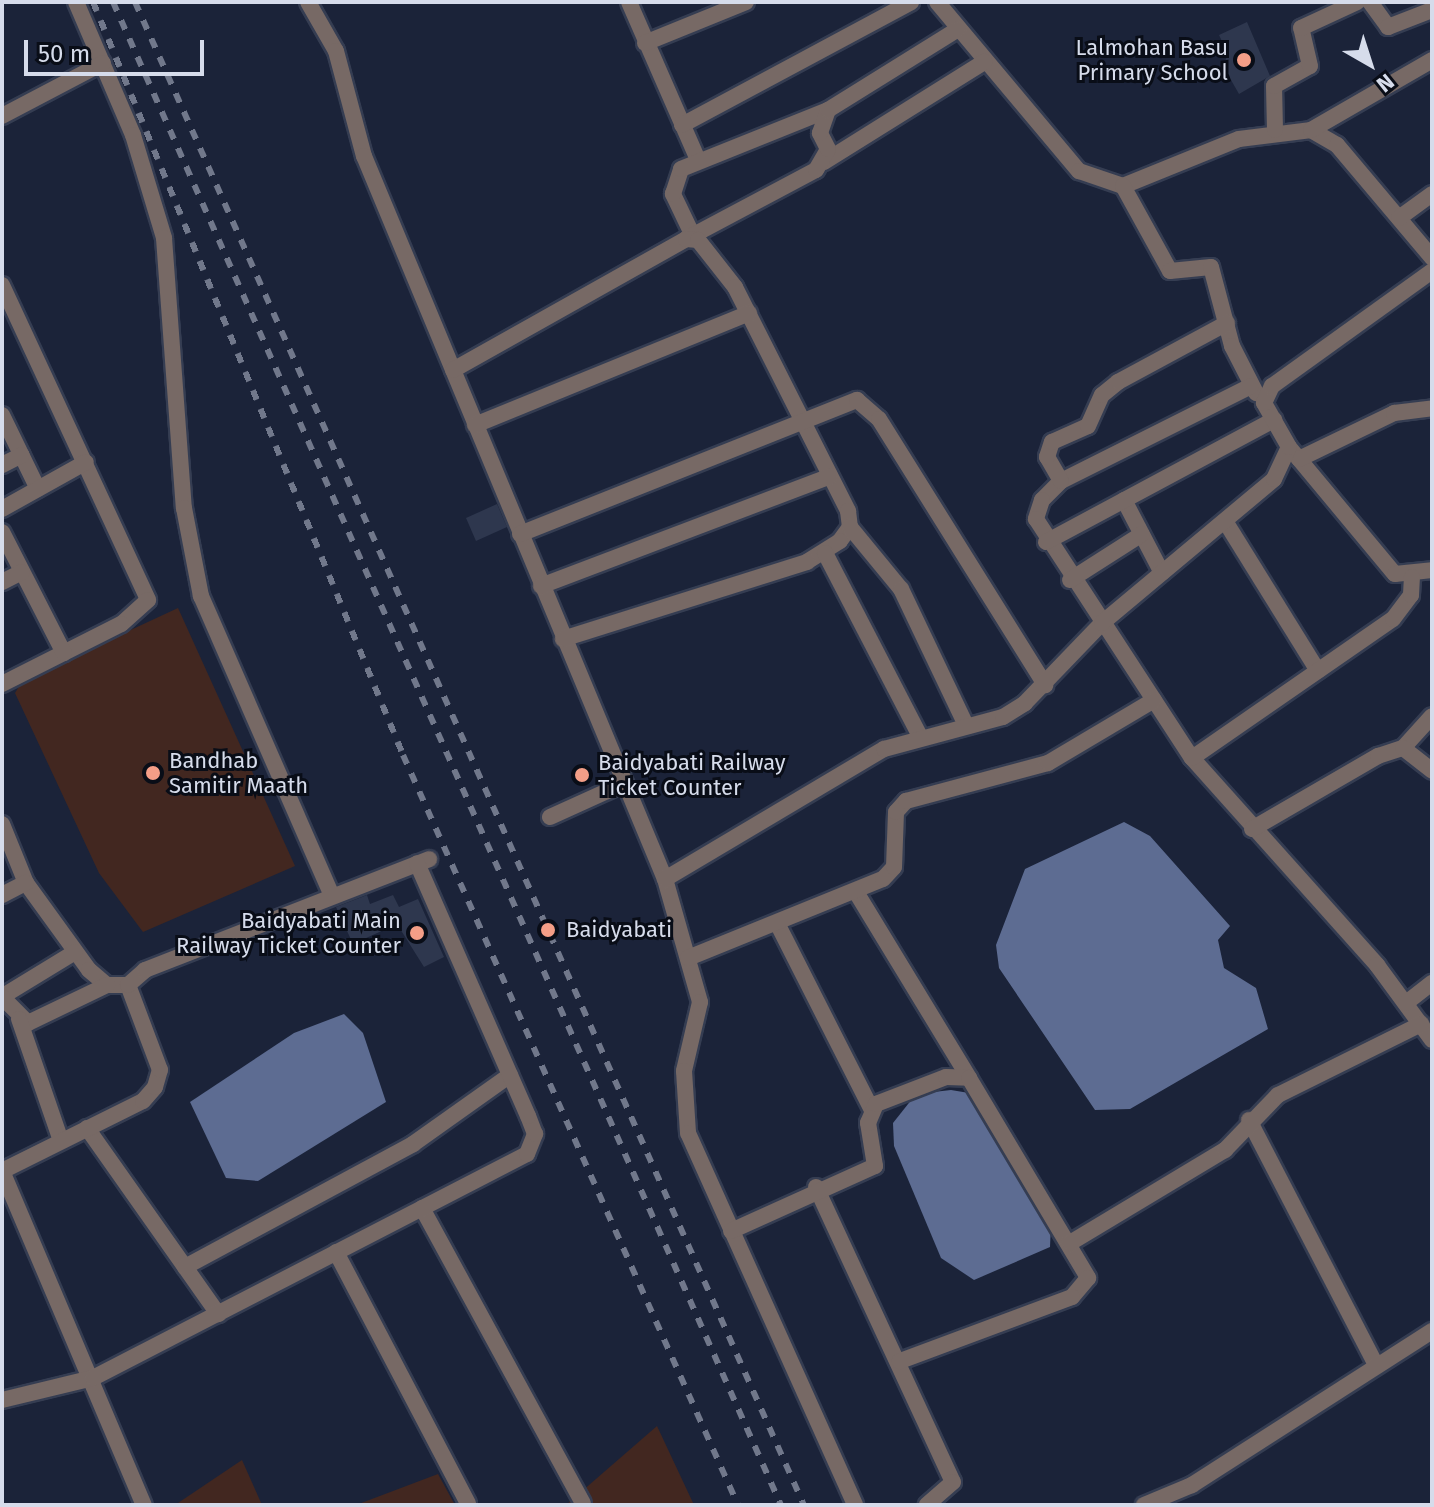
<!DOCTYPE html>
<style>
body{margin:0}
#map{position:relative;width:1434px;height:1507px;overflow:hidden;background:#1b2339;font-family:"Fira Sans",sans-serif}
div>[style]{position:absolute}
.green>*{inset:0;background:#422720}
.water>*{inset:0;background:#5d6c92}
.building>*{inset:0;background:#2e374e}
.roads{filter:drop-shadow(2px 0 #353d52) drop-shadow(-2px 0 #353d52) drop-shadow(0 2px #353d52) drop-shadow(0 -2px #353d52)}
.minor>*{height:16px;margin:-8px;padding:0 8px;transform-origin:8px;border-radius:8px;background:#776965}
.rail>*{height:6px;margin-top:-3px;transform-origin:0;background:repeating-linear-gradient(90deg,#71788b 0 10px,transparent 0 20px)}
.dots>*{width:22px;height:22px;translate:-50% -50%;box-sizing:border-box;border:4px solid #090d17;border-radius:50%}
span{translate:-50% -50%;white-space:nowrap;text-align:center;line-height:1.15;-webkit-text-stroke:6px #090d17;paint-order:stroke}
.poi-label{font-size:22px;color:#d6dceb}
.right{translate:-100% -50%;text-align:right}
.left{translate:0 -50%;text-align:left}
.frame{position:absolute;inset:0;border:4px solid #d6dceb;pointer-events:none}
.north{position:absolute;left:1330px;top:24px;width:80px;height:80px;-webkit-text-stroke:6px #090d17;paint-order:stroke;rotate:141deg;font-size:22px;font-weight:700;line-height:32px;text-align:center;color:#d6dceb}
.north::after{content:'';display:block;margin:auto;width:28px;height:36px;background:#d6dceb;clip-path:polygon(50% 0,100% 100%,50% 72%,0 100%)}
.scale{position:absolute;left:24px;top:40px;width:180px;height:36px;box-sizing:border-box;border:4px solid #d6dceb;border-top:0;padding-left:10px;font-size:24px;line-height:28px;white-space:nowrap;color:#d6dceb;-webkit-text-stroke:6px #090d17;paint-order:stroke}
</style>
<div id="map">
<div class="green">
<div style="clip-path:polygon(178px 608px,295px 866px,143px 932px,99px 873px,15px 693px,23px 680px)"></div>
<div style="clip-path:polygon(657px 1426px,694px 1505px,566px 1505px)"></div>
<div style="clip-path:polygon(242px 1460px,262px 1505px,175px 1505px)"></div>
<div style="clip-path:polygon(438px 1474px,455px 1505px,356px 1505px)"></div>
</div>
<div class="water">
<div style="clip-path:polygon(1124px 822px,1150px 836px,1230px 926px,1218px 940px,1224px 968px,1256px 988px,1268px 1029px,1130px 1109px,1095px 1110px,999px 968px,996px 945px,1025px 869px)"></div>
<div style="clip-path:polygon(344px 1014px,363px 1033px,386px 1102px,258px 1181px,226px 1178px,190px 1102px,294px 1033px)"></div>
<div style="clip-path:polygon(951px 1090px,975px 1094px,1051px 1223px,1050px 1247px,974px 1280px,941px 1258px,894px 1146px,893px 1123px,916px 1094px)"></div>
</div>
<div class="building">
<div style="clip-path:polygon(1247px 22px,1270px 76px,1239px 94px,1223px 66px,1228px 54px,1219px 35px)"></div>
<div style="clip-path:polygon(497px 504px,507px 527px,476px 541px,466px 518px)"></div>
<div style="clip-path:polygon(367px 895px,370px 904px,393px 895px,399px 907px,418px 899px,444px 957px,424px 967px,397px 924px,353px 944px,336px 907px)"></div>
</div>
<div class="roads">
<div class="minor">
<div style="left:76px;top:2px;width:145px;rotate:66.8deg"></div>
<div style="left:133px;top:135px;width:108px;rotate:73.2deg"></div>
<div style="left:164px;top:238px;width:271px;rotate:85.8deg"></div>
<div style="left:184px;top:508px;width:90px;rotate:79.1deg"></div>
<div style="left:201px;top:596px;width:327px;rotate:66.4deg"></div>
<div style="left:308px;top:2px;width:56px;rotate:60.3deg"></div>
<div style="left:336px;top:51px;width:109px;rotate:75.1deg"></div>
<div style="left:364px;top:156px;width:783px;rotate:67.4deg"></div>
<div style="left:665px;top:879px;width:128px;rotate:74.1deg"></div>
<div style="left:700px;top:1002px;width:71px;rotate:103.1deg"></div>
<div style="left:684px;top:1071px;width:62px;rotate:86.3deg"></div>
<div style="left:688px;top:1133px;width:408px;rotate:65.8deg"></div>
<div style="left:629px;top:2px;width:172px;rotate:66.4deg"></div>
<div style="left:937px;top:2px;width:221px;rotate:50deg"></div>
<div style="left:1079px;top:171px;width:46px;rotate:18.8deg"></div>
<div style="left:1123px;top:186px;width:125px;rotate:-22.1deg"></div>
<div style="left:1239px;top:139px;width:73px;rotate:-7.1deg"></div>
<div style="left:1311px;top:130px;width:30px;rotate:30deg"></div>
<div style="left:1337px;top:145px;width:148px;rotate:49.9deg"></div>
<div style="left:1370px;top:2px;width:31px;rotate:54deg"></div>
<div style="left:1388px;top:27px;width:47px;rotate:-21.1deg"></div>
<div style="left:645px;top:43px;width:109px;rotate:-22.1deg"></div>
<div style="left:2px;top:116px;width:114px;rotate:-27.7deg"></div>
<div style="left:682px;top:125px;width:260px;rotate:-28.2deg"></div>
<div style="left:1275px;top:130px;width:44px;rotate:-91.3deg"></div>
<div style="left:1274px;top:86px;width:41px;rotate:-29.1deg"></div>
<div style="left:1310px;top:66px;width:39px;rotate:-103deg"></div>
<div style="left:1301px;top:28px;width:62px;rotate:-24.9deg"></div>
<div style="left:1311px;top:130px;width:140px;rotate:-30deg"></div>
<div style="left:824px;top:162px;width:189px;rotate:-32deg"></div>
<div style="left:1123px;top:186px;width:97px;rotate:61.1deg"></div>
<div style="left:1170px;top:271px;width:41px;rotate:-5.6deg"></div>
<div style="left:1211px;top:267px;width:82px;rotate:75.1deg"></div>
<div style="left:1232px;top:346px;width:53px;rotate:62.9deg"></div>
<div style="left:1399px;top:218px;width:41px;rotate:-36deg"></div>
<div style="left:693px;top:236px;width:47px;rotate:-115.5deg"></div>
<div style="left:673px;top:194px;width:26px;rotate:-72deg"></div>
<div style="left:681px;top:169px;width:158px;rotate:-21.9deg"></div>
<div style="left:686px;top:239px;width:147px;rotate:-28deg"></div>
<div style="left:816px;top:170px;width:24px;rotate:-60deg"></div>
<div style="left:828px;top:149px;width:18px;rotate:-117deg"></div>
<div style="left:820px;top:133px;width:24px;rotate:-71deg"></div>
<div style="left:828px;top:110px;width:153px;rotate:-31.9deg"></div>
<div style="left:2px;top:285px;width:347px;rotate:65.1deg"></div>
<div style="left:148px;top:600px;width:36px;rotate:138deg"></div>
<div style="left:121px;top:624px;width:133px;rotate:153.2deg"></div>
<div style="left:453px;top:370px;width:267px;rotate:-29.3deg"></div>
<div style="left:686px;top:239px;width:12px;rotate:5deg"></div>
<div style="left:698px;top:240px;width:60px;rotate:51.8deg"></div>
<div style="left:735px;top:287px;width:251px;rotate:63.2deg"></div>
<div style="left:848px;top:511px;width:16px;rotate:83deg"></div>
<div style="left:850px;top:527px;width:17px;rotate:126deg"></div>
<div style="left:840px;top:541px;width:39px;rotate:148deg"></div>
<div style="left:807px;top:562px;width:256px;rotate:162.5deg"></div>
<div style="left:1251px;top:386px;width:212px;rotate:153.4deg"></div>
<div style="left:1061px;top:481px;width:27px;rotate:135deg"></div>
<div style="left:1042px;top:500px;width:20px;rotate:108deg"></div>
<div style="left:1036px;top:519px;width:285px;rotate:56.9deg"></div>
<div style="left:1192px;top:758px;width:278px;rotate:48.2deg"></div>
<div style="left:1377px;top:965px;width:93px;rotate:53.7deg"></div>
<div style="left:2px;top:415px;width:82px;rotate:64.1deg"></div>
<div style="left:475px;top:425px;width:296px;rotate:-22.2deg"></div>
<div style="left:1289px;top:447px;width:165px;rotate:50.2deg"></div>
<div style="left:1395px;top:574px;width:37px;rotate:-6deg"></div>
<div style="left:1299px;top:459px;width:106px;rotate:-25.8deg"></div>
<div style="left:1394px;top:413px;width:38px;rotate:-7deg"></div>
<div style="left:2px;top:465px;width:22px;rotate:-27deg"></div>
<div style="left:1061px;top:481px;width:28px;rotate:-120deg"></div>
<div style="left:1047px;top:457px;width:16px;rotate:-72deg"></div>
<div style="left:1052px;top:442px;width:39px;rotate:-24deg"></div>
<div style="left:1088px;top:426px;width:34px;rotate:-66deg"></div>
<div style="left:1102px;top:395px;width:21px;rotate:-39deg"></div>
<div style="left:1118px;top:382px;width:124px;rotate:-28.4deg"></div>
<div style="left:1124px;top:500px;width:82px;rotate:62.5deg"></div>
<div style="left:2px;top:509px;width:96px;rotate:-29.2deg"></div>
<div style="left:1225px;top:521px;width:176px;rotate:58.2deg"></div>
<div style="left:850px;top:527px;width:80px;rotate:50.6deg"></div>
<div style="left:901px;top:589px;width:151px;rotate:64.5deg"></div>
<div style="left:2px;top:532px;width:136px;rotate:62.9deg"></div>
<div style="left:520px;top:534px;width:363px;rotate:-21.7deg"></div>
<div style="left:857px;top:400px;width:29px;rotate:41deg"></div>
<div style="left:879px;top:419px;width:314px;rotate:58deg"></div>
<div style="left:1046px;top:542px;width:259px;rotate:-28.2deg"></div>
<div style="left:825px;top:553px;width:204px;rotate:62.6deg"></div>
<div style="left:1070px;top:580px;width:85px;rotate:-32.6deg"></div>
<div style="left:2px;top:582px;width:22px;rotate:-27deg"></div>
<div style="left:541px;top:586px;width:309px;rotate:-20.8deg"></div>
<div style="left:1403px;top:748px;width:43px;rotate:-47.8deg"></div>
<div style="left:1192px;top:758px;width:244px;rotate:-34.7deg"></div>
<div style="left:1393px;top:619px;width:30px;rotate:-53deg"></div>
<div style="left:1411px;top:595px;width:18px;rotate:-87deg"></div>
<div style="left:550px;top:817px;width:82px;rotate:-24.4deg"></div>
<div style="left:2px;top:824px;width:64px;rotate:67.9deg"></div>
<div style="left:26px;top:883px;width:107px;rotate:54.1deg"></div>
<div style="left:89px;top:970px;width:23px;rotate:40deg"></div>
<div style="left:107px;top:985px;width:21px"></div>
<div style="left:1252px;top:829px;width:146px;rotate:-30.1deg"></div>
<div style="left:1378px;top:756px;width:26px;rotate:-18deg"></div>
<div style="left:1403px;top:748px;width:37px;rotate:38deg"></div>
<div style="left:665px;top:879px;width:255px;rotate:-30.7deg"></div>
<div style="left:884px;top:749px;width:123px;rotate:-15.1deg"></div>
<div style="left:1003px;top:717px;width:26px;rotate:-32deg"></div>
<div style="left:1025px;top:703px;width:111px;rotate:-46.1deg"></div>
<div style="left:1102px;top:623px;width:224px;rotate:-39.9deg"></div>
<div style="left:1274px;top:479px;width:35px;rotate:-65deg"></div>
<div style="left:1289px;top:447px;width:51px;rotate:-119.6deg"></div>
<div style="left:1264px;top:403px;width:19px;rotate:-65deg"></div>
<div style="left:1272px;top:386px;width:197px;rotate:-35.7deg"></div>
<div style="left:856px;top:892px;width:218px;rotate:58.7deg"></div>
<div style="left:2px;top:895px;width:27px;rotate:-27deg"></div>
<div style="left:777px;top:923px;width:208px;rotate:63.1deg"></div>
<div style="left:688px;top:958px;width:210px;rotate:-22.1deg"></div>
<div style="left:883px;top:879px;width:16px;rotate:-47deg"></div>
<div style="left:894px;top:867px;width:55px;rotate:-87.9deg"></div>
<div style="left:896px;top:812px;width:15px;rotate:-48deg"></div>
<div style="left:906px;top:801px;width:147px;rotate:-15deg"></div>
<div style="left:1048px;top:763px;width:123px;rotate:-30.7deg"></div>
<div style="left:3px;top:996px;width:84px;rotate:-31.4deg"></div>
<div style="left:2px;top:997px;width:37px;rotate:45deg"></div>
<div style="left:28px;top:1023px;width:88px;rotate:-25.7deg"></div>
<div style="left:1406px;top:1003px;width:33px;rotate:-38deg"></div>
<div style="left:19px;top:1019px;width:129px;rotate:71deg"></div>
<div style="left:1249px;top:1120px;width:276px;rotate:62.6deg"></div>
<div style="left:87px;top:1128px;width:228px;rotate:54.8deg"></div>
<div style="left:2px;top:1171px;width:157px;rotate:-26.4deg"></div>
<div style="left:143px;top:1101px;width:18px;rotate:-49deg"></div>
<div style="left:155px;top:1087px;width:18px;rotate:-74deg"></div>
<div style="left:160px;top:1070px;width:91px;rotate:-110.6deg"></div>
<div style="left:128px;top:985px;width:23px;rotate:-41deg"></div>
<div style="left:145px;top:970px;width:305px;rotate:-21.3deg"></div>
<div style="left:2px;top:1171px;width:363px;rotate:67deg"></div>
<div style="left:816px;top:1187px;width:325px;rotate:65.1deg"></div>
<div style="left:953px;top:1482px;width:35px;rotate:139deg"></div>
<div style="left:422px;top:1208px;width:336px;rotate:61.4deg"></div>
<div style="left:731px;top:1231px;width:158px;rotate:-24.3deg"></div>
<div style="left:875px;top:1166px;width:44px;rotate:-99.2deg"></div>
<div style="left:868px;top:1123px;width:21px;rotate:-67deg"></div>
<div style="left:876px;top:1104px;width:75px;rotate:-21.1deg"></div>
<div style="left:946px;top:1077px;width:23px;rotate:2deg"></div>
<div style="left:969px;top:1078px;width:233px;rotate:59.2deg"></div>
<div style="left:1088px;top:1278px;width:25px;rotate:130deg"></div>
<div style="left:1072px;top:1297px;width:184px;rotate:159.6deg"></div>
<div style="left:1070px;top:1243px;width:181px;rotate:-31deg"></div>
<div style="left:1225px;top:1150px;width:76px;rotate:-46.1deg"></div>
<div style="left:1278px;top:1095px;width:160px;rotate:-26.4deg"></div>
<div style="left:336px;top:1252px;width:284px;rotate:62.3deg"></div>
<div style="left:185px;top:1267px;width:259px;rotate:-28.3deg"></div>
<div style="left:413px;top:1144px;width:119px;rotate:-35.4deg"></div>
<div style="left:2px;top:1400px;width:94px;rotate:-13.6deg"></div>
<div style="left:93px;top:1378px;width:488px;rotate:-27.3deg"></div>
<div style="left:527px;top:1154px;width:22px;rotate:-68deg"></div>
<div style="left:535px;top:1134px;width:19px;rotate:-111deg"></div>
<div style="left:528px;top:1116px;width:276px;rotate:-113.7deg"></div>
<div style="left:1144px;top:1505px;width:52px;rotate:-22.6deg"></div>
<div style="left:1192px;top:1485px;width:285px;rotate:-32.7deg"></div>
</div>
</div>
<div class="rail">
<div style="left:93px;top:2px;width:814px;rotate:67.62deg"></div>
<div style="left:403px;top:755px;width:821px;rotate:65.93deg"></div>
<div style="left:113px;top:2px;width:1645px;rotate:66.04deg"></div>
<div style="left:135px;top:2px;width:1645px;rotate:66.01deg"></div>
</div>
<div class="dots">
<div style="left:1244px;top:60px;background:#f49e87"></div>
<div style="left:153px;top:773px;background:#f49e87"></div>
<div style="left:582px;top:775px;background:#f49e87"></div>
<div style="left:548px;top:930px;background:#f49e87"></div>
<div style="left:417px;top:933px;background:#f49e87"></div>
</div>
<div class="poi-label">
<span class="right" style="left:1228px;top:60px">Lalmohan Basu<br>Primary School</span>
<span class="left" style="left:169px;top:773px">Bandhab<br>Samitir Maath</span>
<span class="left" style="left:598px;top:775px">Baidyabati Railway<br>Ticket Counter</span>
<span class="right" style="left:401px;top:933px">Baidyabati Main<br>Railway Ticket Counter</span>
<span class="left" style="left:566px;top:930px">Baidyabati</span>
</div>
<div class="frame"></div>
<div class="north">N</div>
<div class="scale">50 m</div>
</div>
